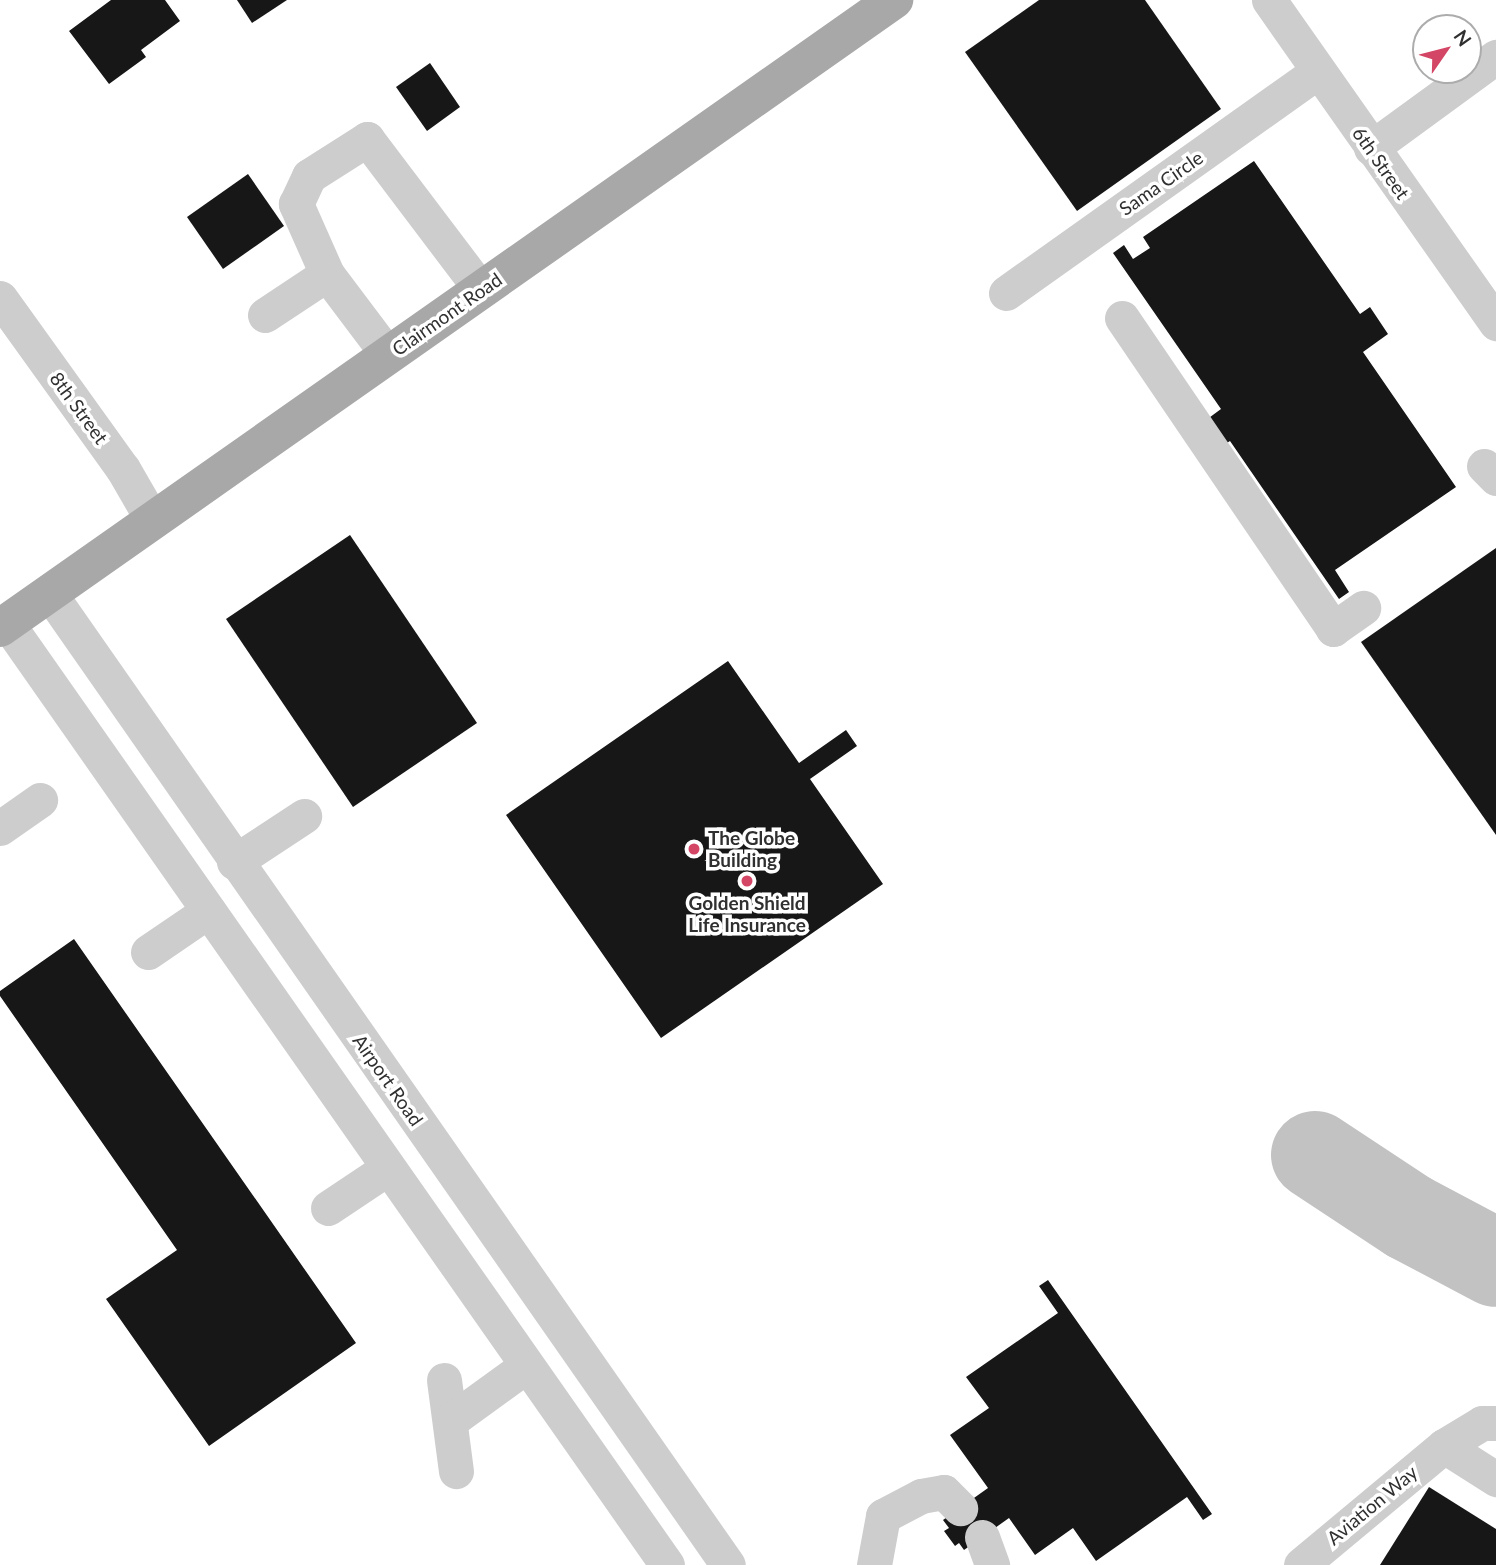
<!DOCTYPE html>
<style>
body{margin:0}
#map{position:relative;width:1496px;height:1565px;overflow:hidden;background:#fff;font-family:Lato,sans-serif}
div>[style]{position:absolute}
.taxiway>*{height:88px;margin:-44px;padding:0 44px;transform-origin:44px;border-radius:44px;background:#c2c2c2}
.building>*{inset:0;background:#171717}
.minor>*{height:35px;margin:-17.5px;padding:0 17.5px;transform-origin:17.5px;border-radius:17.5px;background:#cdcdcd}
.major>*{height:38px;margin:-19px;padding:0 19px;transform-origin:19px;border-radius:19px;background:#a8a8a8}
.dots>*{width:19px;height:19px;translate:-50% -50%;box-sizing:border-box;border:4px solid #fff;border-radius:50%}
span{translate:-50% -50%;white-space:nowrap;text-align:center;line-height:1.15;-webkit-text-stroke:7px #fff;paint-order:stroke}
.street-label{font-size:19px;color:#303030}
.poi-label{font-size:19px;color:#303030;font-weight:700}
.left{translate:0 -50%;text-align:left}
.north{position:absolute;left:1412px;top:14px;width:70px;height:70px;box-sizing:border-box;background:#fff;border:2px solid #acacac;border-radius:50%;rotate:55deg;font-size:19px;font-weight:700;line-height:28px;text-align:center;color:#303030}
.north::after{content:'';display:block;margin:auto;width:24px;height:32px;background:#d44665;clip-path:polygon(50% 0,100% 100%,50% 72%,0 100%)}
</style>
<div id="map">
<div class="taxiway">
<div style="left:1315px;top:1155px;width:113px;rotate:33.4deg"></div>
<div style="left:1409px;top:1217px;width:98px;rotate:27.9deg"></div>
</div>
<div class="building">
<div style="clip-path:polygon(111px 0,165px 0,180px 21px,141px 50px,146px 57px,109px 84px,69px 31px)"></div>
<div style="clip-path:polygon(237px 0,287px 0,252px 23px)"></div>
<div style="clip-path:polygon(1039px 0,1145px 0,1221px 109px,1077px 211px,965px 52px)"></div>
<div style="clip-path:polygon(430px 63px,460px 107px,427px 131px,396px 87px)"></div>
<div style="clip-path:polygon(1254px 161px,1360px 314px,1370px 307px,1388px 334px,1363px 352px,1456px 487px,1335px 570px,1349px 592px,1339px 599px,1230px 441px,1219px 448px,1202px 423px,1221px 409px,1113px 253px,1124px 245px,1133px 259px,1150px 248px,1143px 237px)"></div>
<div style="clip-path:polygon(248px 174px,284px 226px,223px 269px,187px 217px)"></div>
<div style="clip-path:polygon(350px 535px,477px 723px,353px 807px,226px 619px)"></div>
<div style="clip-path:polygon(1496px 548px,1496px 835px,1361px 642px)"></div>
<div style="clip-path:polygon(728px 661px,799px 763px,846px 730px,857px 746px,810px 779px,883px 884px,661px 1038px,506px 815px)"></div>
<div style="clip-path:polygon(74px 939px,356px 1343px,209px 1446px,106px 1299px,177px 1250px,0 996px,0 991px)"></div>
<div style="clip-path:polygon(1048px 1280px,1212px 1514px,1203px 1520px,1187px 1497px,1096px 1561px,1073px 1528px,1035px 1555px,1009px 1518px,964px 1550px,959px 1543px,955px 1546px,944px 1531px,949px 1528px,943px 1520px,988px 1488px,950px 1435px,989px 1408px,966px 1377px,1058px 1313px,1039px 1286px)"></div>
<div style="clip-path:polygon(1429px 1487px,1496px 1529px,1496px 1565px,1380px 1565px)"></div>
</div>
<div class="minor">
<div style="left:1269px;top:0;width:395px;rotate:54.9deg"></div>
<div style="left:1371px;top:148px;width:155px;rotate:-36.1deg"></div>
<div style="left:327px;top:274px;width:77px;rotate:-113.9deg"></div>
<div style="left:296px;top:204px;width:31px;rotate:-65deg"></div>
<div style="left:309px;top:176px;width:69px;rotate:-32.5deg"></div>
<div style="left:367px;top:139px;width:189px;rotate:52.9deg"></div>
<div style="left:1006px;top:293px;width:382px;rotate:-35.4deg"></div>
<div style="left:0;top:298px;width:211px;rotate:54.3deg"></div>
<div style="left:123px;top:469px;width:60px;rotate:60deg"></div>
<div style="left:265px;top:315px;width:74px;rotate:-33.5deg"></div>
<div style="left:327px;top:274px;width:101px;rotate:53deg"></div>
<div style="left:1122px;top:318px;width:376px;rotate:55.8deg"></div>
<div style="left:1333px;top:629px;width:37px;rotate:-35deg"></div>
<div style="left:1484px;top:466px;width:17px;rotate:45deg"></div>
<div style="left:50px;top:594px;width:1184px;rotate:55.08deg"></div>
<div style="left:7px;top:623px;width:1150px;rotate:54.98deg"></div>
<div style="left:0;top:828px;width:49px;rotate:-35deg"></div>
<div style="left:234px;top:862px;width:84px;rotate:-33.3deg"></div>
<div style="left:148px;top:952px;width:73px;rotate:-34.3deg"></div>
<div style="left:328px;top:1208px;width:72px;rotate:-33.7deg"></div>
<div style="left:444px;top:1380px;width:92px;rotate:82.5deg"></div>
<div style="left:450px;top:1421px;width:94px;rotate:-35.9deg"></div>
<div style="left:1444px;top:1446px;width:62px;rotate:32.4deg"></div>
<div style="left:982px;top:1537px;width:30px;rotate:70deg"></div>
<div style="left:874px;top:1565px;width:50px;rotate:-79.6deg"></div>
<div style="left:883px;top:1516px;width:43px;rotate:-27.8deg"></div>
<div style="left:921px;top:1496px;width:23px;rotate:-10deg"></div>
<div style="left:944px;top:1492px;width:23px;rotate:45deg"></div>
<div style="left:1301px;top:1565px;width:186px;rotate:-39.8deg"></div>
<div style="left:1444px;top:1446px;width:44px;rotate:-31.2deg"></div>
<div style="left:1482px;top:1423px;width:14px"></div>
</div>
<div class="major">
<div style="left:0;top:628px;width:1093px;rotate:-35.09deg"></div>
</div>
<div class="dots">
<div style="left:694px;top:849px;background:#d44665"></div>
<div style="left:747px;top:881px;background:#d44665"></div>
</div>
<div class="street-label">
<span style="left:1381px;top:163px;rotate:55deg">6th Street</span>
<span style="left:1161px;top:183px;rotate:-35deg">Sama Circle</span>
<span style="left:447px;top:314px;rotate:-35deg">Clairmont Road</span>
<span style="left:79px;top:408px;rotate:54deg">8th Street</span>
<span style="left:388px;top:1080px;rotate:55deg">Airport Road</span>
<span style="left:1372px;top:1505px;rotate:-40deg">Aviation Way</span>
</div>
<div class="poi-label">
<span class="left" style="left:708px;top:849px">The Globe<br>Building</span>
<span style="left:747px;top:914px">Golden Shield<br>Life Insurance</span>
</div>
<div class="north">N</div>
</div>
